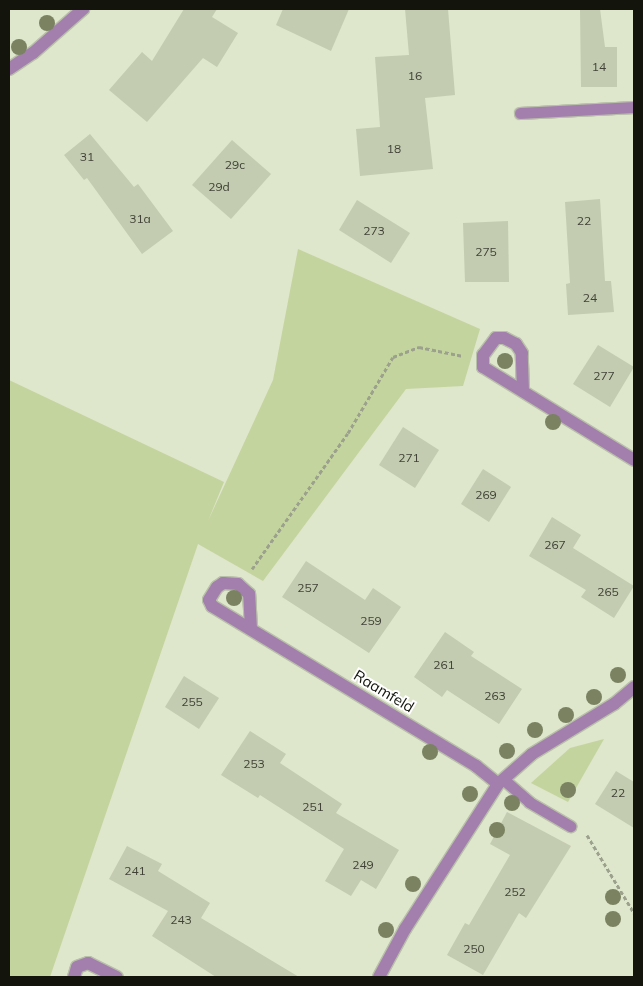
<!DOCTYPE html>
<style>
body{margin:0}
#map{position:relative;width:643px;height:986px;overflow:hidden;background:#dee6cb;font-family:Mulish,sans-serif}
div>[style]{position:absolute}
.green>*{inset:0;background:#c4d49e}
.building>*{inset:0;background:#c3cbb1}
.path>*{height:3px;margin-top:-1.5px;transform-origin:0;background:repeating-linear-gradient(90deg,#9ba18c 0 4px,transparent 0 6.5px)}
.roads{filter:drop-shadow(1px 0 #b9c0a9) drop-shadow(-1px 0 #b9c0a9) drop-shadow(0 1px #b9c0a9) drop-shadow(0 -1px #b9c0a9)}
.service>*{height:11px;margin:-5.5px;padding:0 5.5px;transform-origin:5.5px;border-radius:5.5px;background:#a37fae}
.minor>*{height:12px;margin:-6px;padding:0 6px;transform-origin:6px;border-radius:6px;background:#a37fae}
.trees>*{width:16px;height:16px;margin:-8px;border-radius:50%;background:#7a8261}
span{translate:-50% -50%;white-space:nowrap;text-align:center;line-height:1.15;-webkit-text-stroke:4px #fff;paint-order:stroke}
.number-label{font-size:12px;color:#3f4235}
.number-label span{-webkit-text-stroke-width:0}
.street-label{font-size:15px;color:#13150c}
.frame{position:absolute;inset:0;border:10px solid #13150c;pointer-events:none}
</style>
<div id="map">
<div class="green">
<div style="clip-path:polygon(298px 249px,480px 329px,463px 386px,406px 389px,263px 581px,198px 544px,50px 977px,9px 977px,9px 380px,224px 482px,208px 521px,273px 380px)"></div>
<div style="clip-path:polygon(604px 739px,568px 802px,531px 783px,570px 748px)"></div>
</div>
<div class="building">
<div style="clip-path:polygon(184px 9px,217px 9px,212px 17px,238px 33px,217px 67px,203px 58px,147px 122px,109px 90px,142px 52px,152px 61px)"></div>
<div style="clip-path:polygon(283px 9px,349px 9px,331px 51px,276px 25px)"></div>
<div style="clip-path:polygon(405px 9px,448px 9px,455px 95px,425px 98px,433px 169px,360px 176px,356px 129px,380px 127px,375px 57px,409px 55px)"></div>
<div style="clip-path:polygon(580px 9px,600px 9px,605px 47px,617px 47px,617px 87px,581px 87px)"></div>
<div style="clip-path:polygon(90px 134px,134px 187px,138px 184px,173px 231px,142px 254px,87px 178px,84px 180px,64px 155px)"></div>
<div style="clip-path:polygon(232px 140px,271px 174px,231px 219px,192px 185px)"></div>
<div style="clip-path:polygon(600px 199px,605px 281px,611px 281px,614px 312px,568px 315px,566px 284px,570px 283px,565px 202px)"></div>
<div style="clip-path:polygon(357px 200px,410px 233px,391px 263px,339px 230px)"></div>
<div style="clip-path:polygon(508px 221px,509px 282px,465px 282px,463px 223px)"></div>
<div style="clip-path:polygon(598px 345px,634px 367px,610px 407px,573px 384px)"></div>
<div style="clip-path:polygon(403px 427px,439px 450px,415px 488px,379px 465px)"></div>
<div style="clip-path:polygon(483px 469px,511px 487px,489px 522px,461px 504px)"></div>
<div style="clip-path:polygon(552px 517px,581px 535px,573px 548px,634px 586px,614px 618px,581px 597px,586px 590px,529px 556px)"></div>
<div style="clip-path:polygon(306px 561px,365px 600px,373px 588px,401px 607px,369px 653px,282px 597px)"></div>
<div style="clip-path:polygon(445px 632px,474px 652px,471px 656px,522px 689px,499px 724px,447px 690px,442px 697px,414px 677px)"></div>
<div style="clip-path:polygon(184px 676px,219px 698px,199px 729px,165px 707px)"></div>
<div style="clip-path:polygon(250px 731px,286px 754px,280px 763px,342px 804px,336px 813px,399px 850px,376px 889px,361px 880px,351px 896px,325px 881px,344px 849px,260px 795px,258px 798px,221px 775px)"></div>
<div style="clip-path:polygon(616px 771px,634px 782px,634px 828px,595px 804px)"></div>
<div style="clip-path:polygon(507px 812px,571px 846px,526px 918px,519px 913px,483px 975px,447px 955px,465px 923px,469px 925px,510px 855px,490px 844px)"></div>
<div style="clip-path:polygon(127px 846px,162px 864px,158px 871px,210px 903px,201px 918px,299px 977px,216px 977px,152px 936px,168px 911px,109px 879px)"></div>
</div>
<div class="path">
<div style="left:252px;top:569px;width:166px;rotate:-54.8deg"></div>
<div style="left:348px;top:433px;width:88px;rotate:-59.4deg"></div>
<div style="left:393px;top:357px;width:28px;rotate:-21deg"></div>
<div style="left:419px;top:347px;width:45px;rotate:11.6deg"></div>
<div style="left:587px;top:835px;width:91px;rotate:58.9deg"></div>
</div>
<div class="roads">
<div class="service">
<div style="left:520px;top:113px;width:114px;rotate:-3deg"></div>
<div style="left:503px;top:779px;width:35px;rotate:41deg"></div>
<div style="left:529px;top:802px;width:48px;rotate:30.3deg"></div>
</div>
<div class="minor">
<div style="left:9px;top:69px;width:29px;rotate:-34deg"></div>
<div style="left:33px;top:53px;width:67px;rotate:-41.3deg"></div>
<div style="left:523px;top:391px;width:38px;rotate:-92deg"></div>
<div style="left:522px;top:353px;width:11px;rotate:-124deg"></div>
<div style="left:516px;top:344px;width:13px;rotate:-153deg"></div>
<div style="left:504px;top:338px;width:8px;rotate:180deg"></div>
<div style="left:496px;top:338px;width:21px;rotate:127deg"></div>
<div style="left:483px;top:355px;width:12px;rotate:90deg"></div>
<div style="left:483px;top:367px;width:177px;rotate:31.6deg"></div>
<div style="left:251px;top:629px;width:35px;rotate:-93deg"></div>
<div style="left:249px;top:594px;width:15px;rotate:-138deg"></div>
<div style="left:238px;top:584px;width:15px;rotate:-176deg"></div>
<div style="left:223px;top:583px;width:7px;rotate:146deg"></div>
<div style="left:217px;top:587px;width:15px;rotate:122deg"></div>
<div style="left:209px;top:600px;width:7px;rotate:63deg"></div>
<div style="left:212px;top:606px;width:309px;rotate:31.2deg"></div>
<div style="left:476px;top:766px;width:28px;rotate:39deg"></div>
<div style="left:74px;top:977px;width:10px;rotate:-73deg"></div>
<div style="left:77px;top:967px;width:12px;rotate:-20deg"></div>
<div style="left:88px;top:963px;width:32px;rotate:26deg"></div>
<div style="left:379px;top:977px;width:55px;rotate:-61.6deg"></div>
<div style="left:405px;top:929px;width:172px;rotate:-57.3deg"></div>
<div style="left:498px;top:784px;width:45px;rotate:-41.4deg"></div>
<div style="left:532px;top:754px;width:96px;rotate:-31.4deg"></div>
<div style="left:614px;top:704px;width:26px;rotate:-40deg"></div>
</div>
</div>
<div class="trees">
<div style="left:47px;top:23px"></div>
<div style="left:19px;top:47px"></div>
<div style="left:505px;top:361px"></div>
<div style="left:553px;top:422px"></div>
<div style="left:234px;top:598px"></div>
<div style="left:618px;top:675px"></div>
<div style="left:594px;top:697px"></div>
<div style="left:566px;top:715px"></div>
<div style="left:535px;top:730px"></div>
<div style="left:507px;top:751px"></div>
<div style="left:430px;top:752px"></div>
<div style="left:568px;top:790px"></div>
<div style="left:470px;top:794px"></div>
<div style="left:512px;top:803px"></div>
<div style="left:497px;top:830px"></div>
<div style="left:413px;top:884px"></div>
<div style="left:613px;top:897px"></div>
<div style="left:613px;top:919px"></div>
<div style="left:386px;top:930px"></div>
</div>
<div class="number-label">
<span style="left:599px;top:67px">14</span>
<span style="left:415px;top:76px">16</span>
<span style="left:394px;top:149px">18</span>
<span style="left:87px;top:157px">31</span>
<span style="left:235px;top:165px">29c</span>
<span style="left:219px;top:187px">29d</span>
<span style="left:140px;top:219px">31a</span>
<span style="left:584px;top:221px">22</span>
<span style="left:374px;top:231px">273</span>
<span style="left:486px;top:252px">275</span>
<span style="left:590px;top:298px">24</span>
<span style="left:604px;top:376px">277</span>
<span style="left:409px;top:458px">271</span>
<span style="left:486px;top:495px">269</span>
<span style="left:555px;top:545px">267</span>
<span style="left:308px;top:588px">257</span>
<span style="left:608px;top:592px">265</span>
<span style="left:371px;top:621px">259</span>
<span style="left:444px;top:665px">261</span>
<span style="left:495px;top:696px">263</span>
<span style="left:192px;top:702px">255</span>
<span style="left:254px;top:764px">253</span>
<span style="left:618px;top:793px">22</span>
<span style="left:313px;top:807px">251</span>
<span style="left:363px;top:865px">249</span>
<span style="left:135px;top:871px">241</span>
<span style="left:515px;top:892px">252</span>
<span style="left:181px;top:920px">243</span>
<span style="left:474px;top:949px">250</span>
</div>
<div class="street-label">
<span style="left:384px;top:691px;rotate:31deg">Raamfeld</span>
</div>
<div class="frame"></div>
</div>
